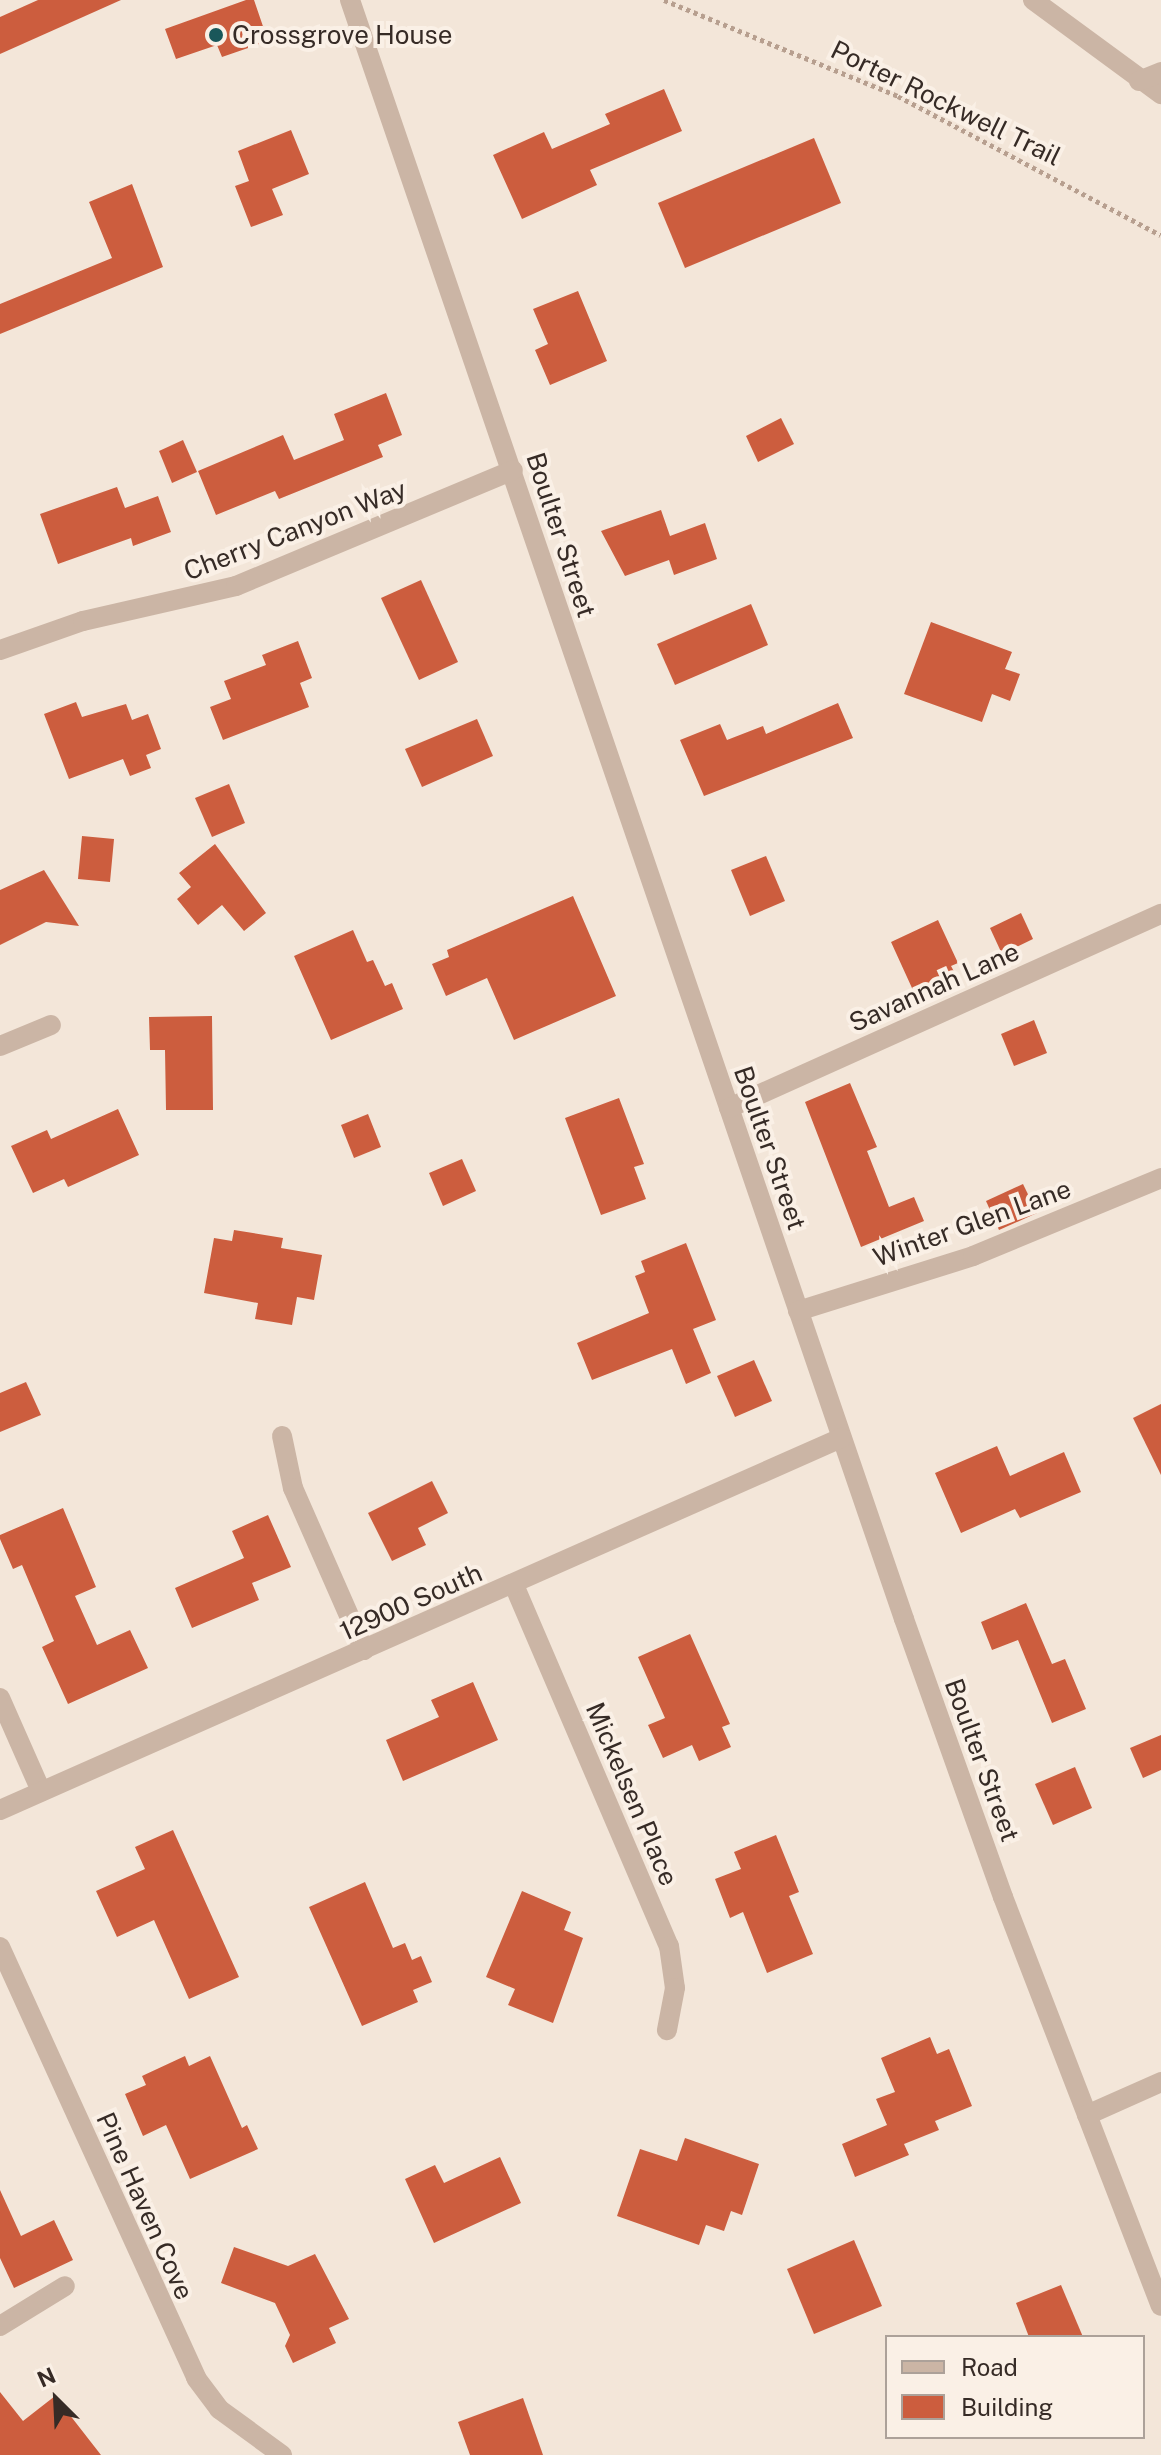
<!DOCTYPE html>
<style>
body{margin:0}
#map{position:relative;width:1161px;height:2455px;overflow:hidden;background:#f3e6d9;font-family:"Public Sans",sans-serif}
div>[style]{position:absolute}
.building>*{inset:0;background:#cc5d3e}
.path>*{height:5px;margin-top:-2.5px;transform-origin:0;background:repeating-linear-gradient(90deg,#b79f8f 0 4px,transparent 0 8px)}
.minor>*{height:20px;margin:-10px;padding:0 10px;transform-origin:10px;border-radius:10px;background:#cbb5a5}
.dots>*{width:22px;height:22px;translate:-50% -50%;box-sizing:border-box;border:4px solid #faf0e6;border-radius:50%}
span{translate:-50% -50%;white-space:nowrap;text-align:center;line-height:1.15;-webkit-text-stroke:8px #faf0e6;paint-order:stroke}
.poi-label{font-size:26px;color:#362b26}
.left{translate:0 -50%;text-align:left}
.street-label{font-size:26px;color:#362b26}
.legend{position:absolute;left:885px;top:2335px;width:260px;height:104px;box-sizing:border-box;background:#faf0e6;border:2px solid #aca199;margin:0;padding:10px 14px;list-style:none;font-size:24px;color:#362b26}
.legend li{display:flex;align-items:center;gap:16px;height:40px}
.legend b{width:40px;border:2px solid #aca199}
.north{position:absolute;left:16px;top:2359px;width:80px;height:80px;-webkit-text-stroke:6px #faf0e6;paint-order:stroke;rotate:336deg;font-size:22px;font-weight:700;line-height:32px;text-align:center;color:#362b26}
.north::after{content:'';display:block;margin:auto;width:28px;height:36px;background:#362b26;clip-path:polygon(50% 0,100% 100%,50% 72%,0 100%)}
</style>
<div id="map">
<div class="building">
<div style="clip-path:polygon(38px 0,121px 0,0 54px,0 17px)"></div>
<div style="clip-path:polygon(246px 0,254px 0,268px 41px,222px 57px,217px 45px,176px 59px,165px 29px)"></div>
<div style="clip-path:polygon(664px 89px,682px 131px,590px 170px,597px 185px,522px 219px,493px 155px,544px 132px,552px 149px,610px 124px,605px 114px)"></div>
<div style="clip-path:polygon(291px 130px,309px 174px,272px 189px,283px 215px,251px 227px,235px 186px,249px 181px,238px 151px)"></div>
<div style="clip-path:polygon(814px 138px,841px 203px,685px 268px,658px 203px)"></div>
<div style="clip-path:polygon(132px 184px,163px 267px,0 334px,0 304px,112px 258px,89px 202px)"></div>
<div style="clip-path:polygon(578px 291px,607px 361px,550px 385px,535px 350px,548px 344px,533px 309px)"></div>
<div style="clip-path:polygon(386px 393px,402px 435px,378px 445px,383px 457px,279px 499px,275px 491px,216px 515px,198px 471px,283px 435px,294px 460px,344px 440px,334px 414px)"></div>
<div style="clip-path:polygon(781px 418px,794px 444px,758px 462px,746px 436px)"></div>
<div style="clip-path:polygon(183px 440px,197px 472px,172px 483px,159px 451px)"></div>
<div style="clip-path:polygon(117px 487px,125px 508px,158px 496px,171px 532px,133px 546px,131px 538px,58px 564px,40px 514px)"></div>
<div style="clip-path:polygon(661px 510px,670px 536px,705px 523px,717px 559px,674px 575px,669px 560px,625px 576px,601px 531px)"></div>
<div style="clip-path:polygon(421px 580px,458px 662px,419px 680px,381px 598px)"></div>
<div style="clip-path:polygon(751px 604px,768px 645px,675px 685px,657px 644px)"></div>
<div style="clip-path:polygon(931px 622px,1012px 652px,1005px 669px,1020px 674px,1010px 701px,992px 694px,982px 722px,904px 694px)"></div>
<div style="clip-path:polygon(298px 641px,312px 678px,300px 683px,309px 707px,223px 740px,210px 707px,231px 699px,224px 681px,266px 665px,262px 655px)"></div>
<div style="clip-path:polygon(76px 702px,82px 717px,126px 704px,132px 720px,148px 714px,161px 749px,146px 755px,151px 768px,130px 776px,123px 759px,69px 779px,44px 714px)"></div>
<div style="clip-path:polygon(838px 703px,853px 738px,704px 796px,680px 740px,720px 724px,727px 740px,763px 726px,766px 734px)"></div>
<div style="clip-path:polygon(477px 719px,493px 756px,422px 787px,405px 749px)"></div>
<div style="clip-path:polygon(229px 784px,245px 823px,212px 837px,195px 798px)"></div>
<div style="clip-path:polygon(82px 836px,114px 839px,110px 882px,78px 879px)"></div>
<div style="clip-path:polygon(215px 844px,266px 913px,244px 931px,222px 905px,198px 925px,177px 899px,191px 887px,179px 873px)"></div>
<div style="clip-path:polygon(766px 856px,785px 901px,750px 916px,731px 870px)"></div>
<div style="clip-path:polygon(44px 870px,79px 926px,46px 922px,0 945px,0 890px)"></div>
<div style="clip-path:polygon(573px 896px,616px 996px,514px 1040px,487px 978px,446px 996px,432px 964px,449px 957px,447px 950px)"></div>
<div style="clip-path:polygon(1021px 913px,1033px 939px,1002px 954px,990px 928px)"></div>
<div style="clip-path:polygon(938px 920px,958px 963px,951px 966px,958px 979px,917px 999px,891px 942px)"></div>
<div style="clip-path:polygon(353px 930px,367px 962px,373px 960px,385px 986px,392px 983px,403px 1009px,331px 1040px,294px 956px)"></div>
<div style="clip-path:polygon(212px 1016px,213px 1110px,166px 1110px,165px 1050px,150px 1050px,149px 1017px)"></div>
<div style="clip-path:polygon(1034px 1020px,1047px 1053px,1014px 1066px,1001px 1034px)"></div>
<div style="clip-path:polygon(850px 1083px,877px 1147px,867px 1151px,889px 1207px,914px 1197px,924px 1221px,861px 1247px,805px 1102px)"></div>
<div style="clip-path:polygon(619px 1098px,644px 1164px,634px 1167px,646px 1199px,601px 1215px,565px 1118px)"></div>
<div style="clip-path:polygon(118px 1109px,139px 1155px,68px 1187px,64px 1179px,33px 1193px,11px 1146px,47px 1130px,51px 1139px)"></div>
<div style="clip-path:polygon(368px 1114px,381px 1147px,354px 1158px,341px 1125px)"></div>
<div style="clip-path:polygon(462px 1159px,476px 1191px,443px 1206px,429px 1173px)"></div>
<div style="clip-path:polygon(1023px 1184px,1037px 1213px,999px 1230px,986px 1201px)"></div>
<div style="clip-path:polygon(234px 1230px,283px 1238px,281px 1248px,322px 1255px,314px 1300px,297px 1297px,292px 1325px,255px 1319px,258px 1303px,204px 1293px,214px 1238px,232px 1241px)"></div>
<div style="clip-path:polygon(686px 1243px,716px 1320px,693px 1329px,711px 1373px,686px 1384px,672px 1349px,592px 1380px,577px 1343px,649px 1313px,635px 1276px,645px 1272px,641px 1261px)"></div>
<div style="clip-path:polygon(754px 1360px,772px 1401px,735px 1417px,717px 1376px)"></div>
<div style="clip-path:polygon(26px 1382px,41px 1415px,0 1432px,0 1393px)"></div>
<div style="clip-path:polygon(1161px 1404px,1161px 1475px,1133px 1418px)"></div>
<div style="clip-path:polygon(997px 1446px,1010px 1476px,1064px 1452px,1081px 1492px,1020px 1518px,1015px 1509px,961px 1533px,935px 1473px)"></div>
<div style="clip-path:polygon(432px 1481px,448px 1513px,418px 1528px,426px 1545px,392px 1561px,368px 1513px)"></div>
<div style="clip-path:polygon(63px 1508px,96px 1587px,75px 1596px,97px 1645px,130px 1630px,148px 1668px,68px 1704px,42px 1647px,54px 1641px,22px 1565px,13px 1569px,0 1539px,0 1535px)"></div>
<div style="clip-path:polygon(268px 1515px,291px 1567px,252px 1583px,259px 1600px,192px 1628px,175px 1588px,244px 1558px,232px 1531px)"></div>
<div style="clip-path:polygon(1026px 1603px,1052px 1664px,1065px 1659px,1086px 1709px,1052px 1723px,1018px 1640px,992px 1650px,981px 1622px)"></div>
<div style="clip-path:polygon(690px 1634px,730px 1724px,722px 1727px,731px 1747px,699px 1761px,692px 1745px,663px 1758px,648px 1725px,665px 1718px,638px 1657px)"></div>
<div style="clip-path:polygon(473px 1682px,498px 1740px,403px 1781px,386px 1740px,439px 1717px,431px 1700px)"></div>
<div style="clip-path:polygon(1161px 1735px,1161px 1770px,1143px 1778px,1130px 1748px)"></div>
<div style="clip-path:polygon(1075px 1767px,1092px 1808px,1053px 1825px,1035px 1784px)"></div>
<div style="clip-path:polygon(173px 1830px,239px 1977px,189px 1999px,154px 1920px,117px 1937px,96px 1891px,145px 1869px,135px 1847px)"></div>
<div style="clip-path:polygon(776px 1835px,799px 1892px,789px 1896px,813px 1954px,767px 1973px,743px 1912px,730px 1918px,715px 1879px,741px 1869px,734px 1852px)"></div>
<div style="clip-path:polygon(365px 1882px,393px 1948px,405px 1943px,412px 1960px,421px 1956px,432px 1982px,413px 1990px,418px 2002px,362px 2026px,309px 1907px)"></div>
<div style="clip-path:polygon(522px 1891px,571px 1912px,564px 1930px,583px 1938px,553px 2023px,508px 2005px,515px 1989px,486px 1977px)"></div>
<div style="clip-path:polygon(930px 2037px,937px 2054px,949px 2049px,972px 2106px,935px 2121px,939px 2130px,904px 2144px,909px 2155px,855px 2177px,842px 2144px,887px 2125px,876px 2099px,895px 2092px,881px 2058px)"></div>
<div style="clip-path:polygon(185px 2056px,189px 2066px,210px 2056px,242px 2128px,247px 2125px,258px 2149px,190px 2179px,166px 2125px,143px 2136px,125px 2094px,146px 2085px,142px 2076px)"></div>
<div style="clip-path:polygon(685px 2138px,759px 2164px,742px 2215px,731px 2211px,724px 2231px,706px 2225px,699px 2245px,617px 2216px,640px 2149px,677px 2161px)"></div>
<div style="clip-path:polygon(500px 2157px,521px 2203px,434px 2243px,405px 2179px,435px 2165px,444px 2183px)"></div>
<div style="clip-path:polygon(0 2190px,21px 2236px,54px 2220px,73px 2260px,14px 2288px,0 2258px)"></div>
<div style="clip-path:polygon(854px 2240px,882px 2306px,814px 2334px,787px 2269px)"></div>
<div style="clip-path:polygon(234px 2247px,288px 2266px,315px 2254px,349px 2319px,329px 2328px,336px 2343px,293px 2363px,285px 2346px,290px 2335px,275px 2303px,221px 2283px)"></div>
<div style="clip-path:polygon(1061px 2285px,1083px 2337px,1029px 2337px,1016px 2303px)"></div>
<div style="clip-path:polygon(0 2392px,23px 2421px,55px 2396px,101px 2455px,0 2455px)"></div>
<div style="clip-path:polygon(523px 2398px,543px 2455px,470px 2455px,458px 2422px)"></div>
</div>
<div class="path">
<div style="left:664px;top:0;width:253px;rotate:22.3deg"></div>
<div style="left:898px;top:96px;width:297px;rotate:27.9deg"></div>
</div>
<div class="minor">
<div style="left:350px;top:0;width:1711px;rotate:71.11deg"></div>
<div style="left:904px;top:1619px;width:295px;rotate:70.4deg"></div>
<div style="left:1003px;top:1897px;width:438px;rotate:68.9deg"></div>
<div style="left:1033px;top:0;width:159px;rotate:36.3deg"></div>
<div style="left:1139px;top:81px;width:24px;rotate:-22deg"></div>
<div style="left:0;top:650px;width:88px;rotate:-19.3deg"></div>
<div style="left:83px;top:621px;width:157px;rotate:-12.9deg"></div>
<div style="left:236px;top:586px;width:300px;rotate:-22.7deg"></div>
<div style="left:0;top:1046px;width:55px;rotate:-22.4deg"></div>
<div style="left:729px;top:1108px;width:474px;rotate:-24.2deg"></div>
<div style="left:798px;top:1311px;width:183px;rotate:-17.4deg"></div>
<div style="left:973px;top:1256px;width:204px;rotate:-22.5deg"></div>
<div style="left:282px;top:1436px;width:53px;rotate:78.1deg"></div>
<div style="left:293px;top:1488px;width:177px;rotate:66.3deg"></div>
<div style="left:514px;top:1585px;width:393px;rotate:66.8deg"></div>
<div style="left:669px;top:1946px;width:42px;rotate:81.9deg"></div>
<div style="left:675px;top:1988px;width:43px;rotate:100.8deg"></div>
<div style="left:0;top:1698px;width:102px;rotate:66.2deg"></div>
<div style="left:0;top:1810px;width:920px;rotate:-23.86deg"></div>
<div style="left:0;top:1947px;width:473px;rotate:65.5deg"></div>
<div style="left:196px;top:2378px;width:39px;rotate:53deg"></div>
<div style="left:219px;top:2409px;width:78px;rotate:36.1deg"></div>
<div style="left:1087px;top:2115px;width:81px;rotate:-24deg"></div>
<div style="left:0;top:2326px;width:76px;rotate:-31.6deg"></div>
</div>
<div class="dots">
<div style="left:216px;top:35px;background:#1a575a"></div>
</div>
<div class="poi-label">
<span class="left" style="left:232px;top:35px">Crossgrove House</span>
</div>
<div class="street-label">
<span style="left:946px;top:103px;rotate:26deg">Porter Rockwell Trail</span>
<span style="left:295px;top:530px;rotate:-21deg">Cherry Canyon Way</span>
<span style="left:561px;top:535px;rotate:72deg">Boulter Street</span>
<span style="left:934px;top:987px;rotate:-24deg">Savannah Lane</span>
<span style="left:770px;top:1148px;rotate:71deg">Boulter Street</span>
<span style="left:972px;top:1223px;rotate:-20deg">Winter Glen Lane</span>
<span style="left:411px;top:1602px;rotate:-24deg">12900 South</span>
<span style="left:982px;top:1760px;rotate:70deg">Boulter Street</span>
<span style="left:632px;top:1794px;rotate:67deg">Mickelsen Place</span>
<span style="left:145px;top:2206px;rotate:66deg">Pine Haven Cove</span>
</div>
<ul class="legend">
<li><b style="height:10px;background:#cbb5a5"></b>Road</li>
<li><b style="height:22px;background:#cc5d3e"></b>Building</li>
</ul>
<div class="north">N</div>
</div>
